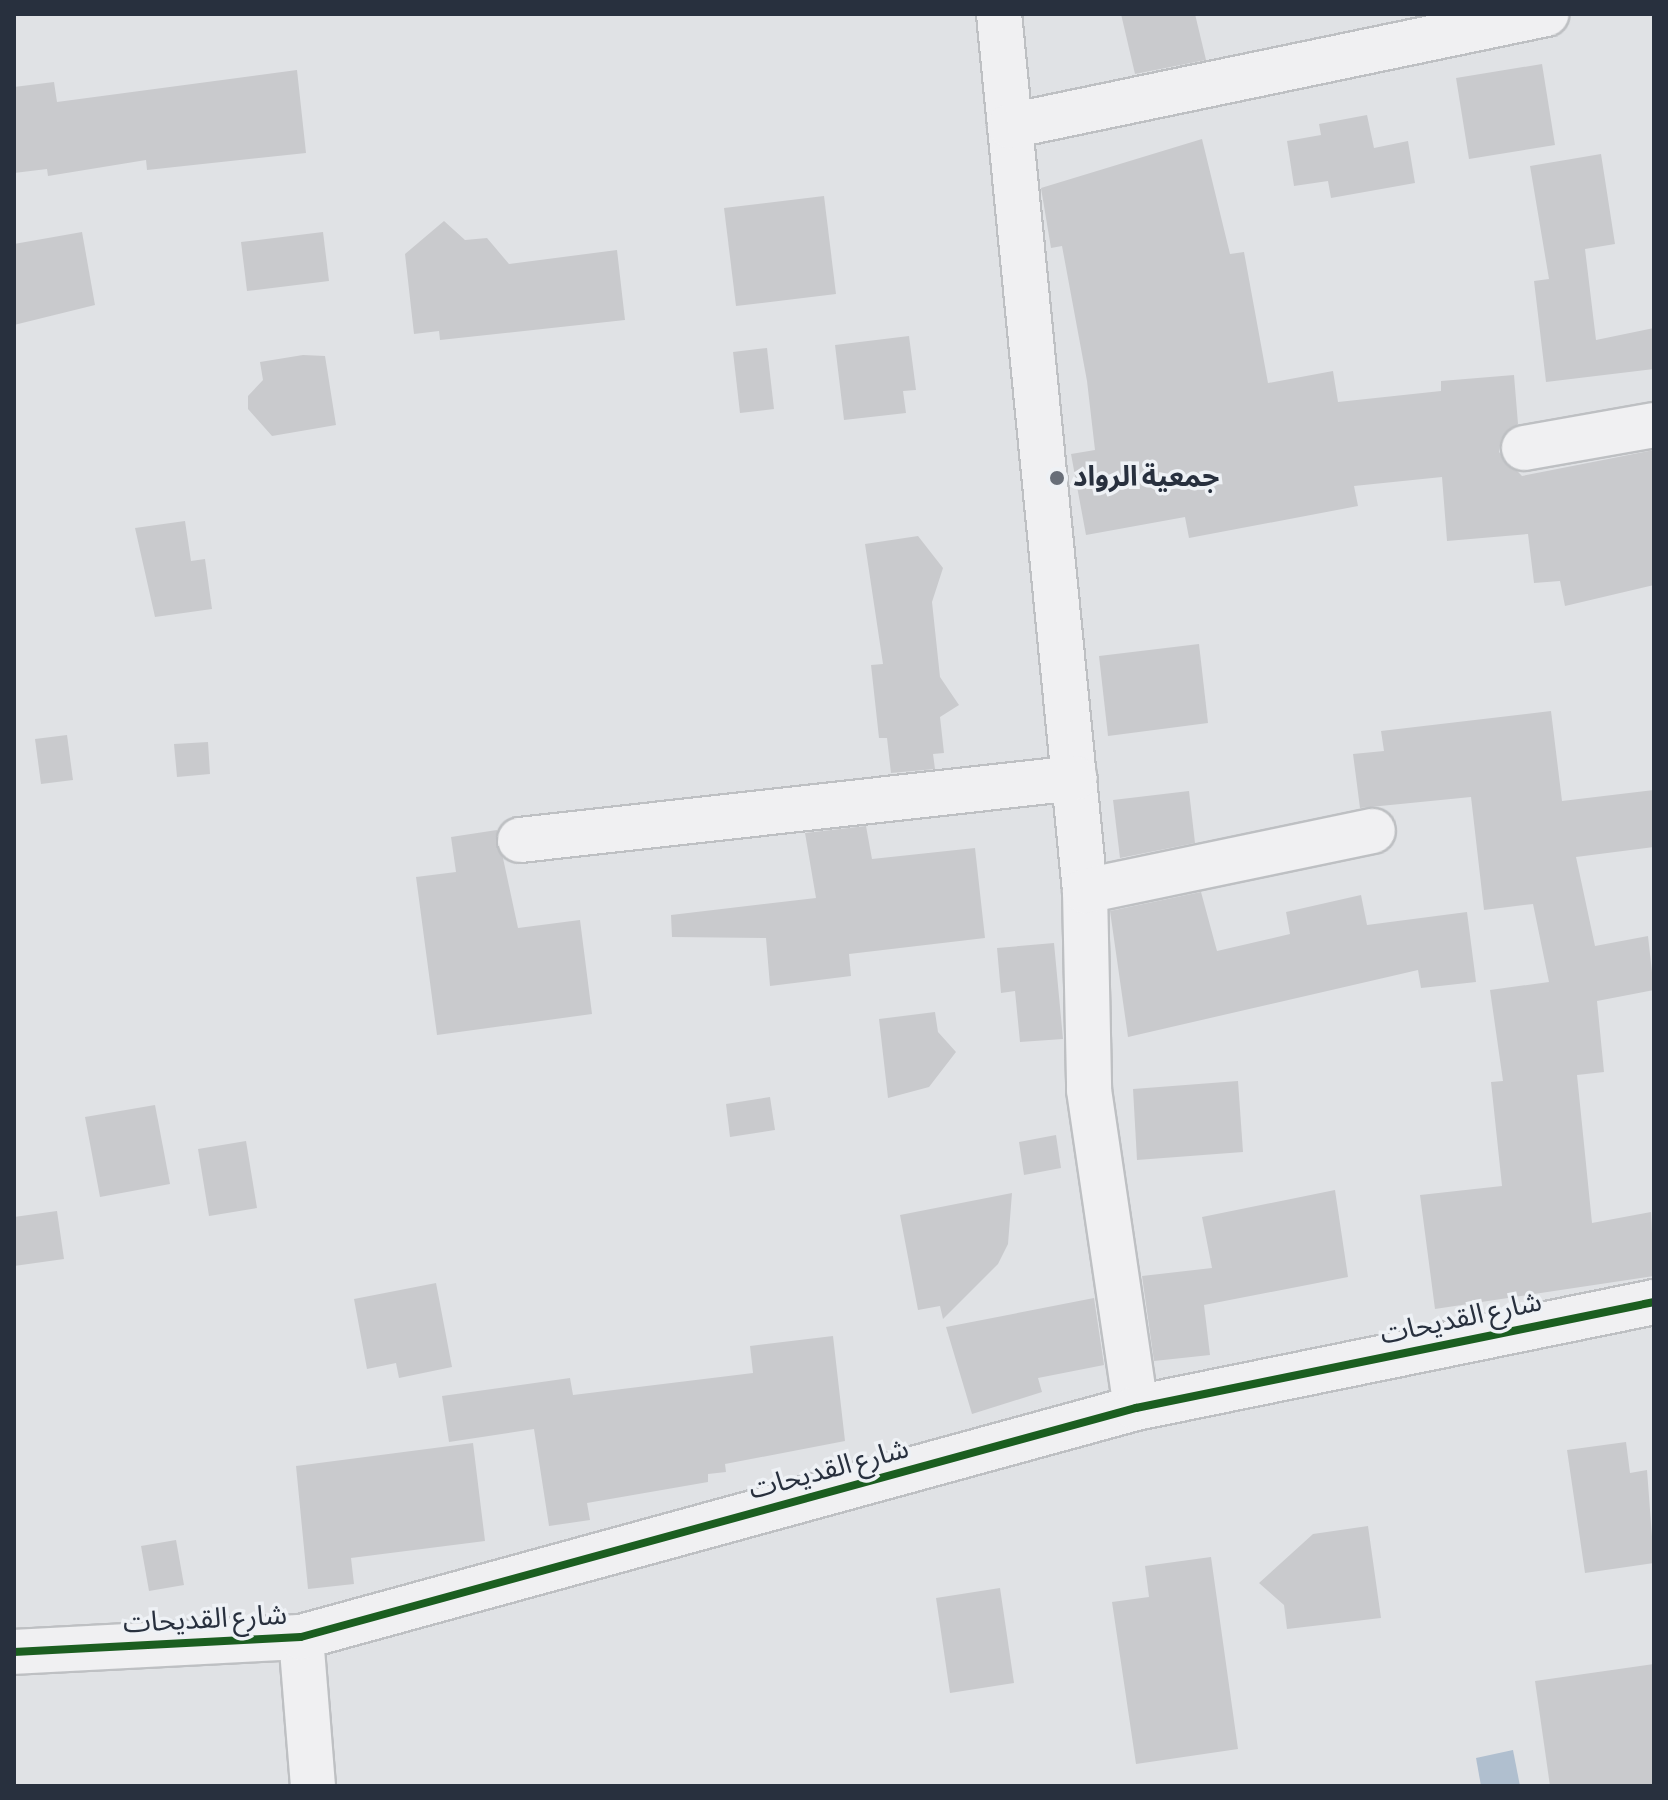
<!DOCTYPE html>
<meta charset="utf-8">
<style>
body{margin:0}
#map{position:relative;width:1668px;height:1800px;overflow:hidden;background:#e0e2e5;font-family:"Alegreya Sans","Noto Sans Arabic",sans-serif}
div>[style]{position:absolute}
.water>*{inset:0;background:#b0bfcf}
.building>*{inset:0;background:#c9cacd}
.roads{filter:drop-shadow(2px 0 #bec0c3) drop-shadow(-2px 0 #bec0c3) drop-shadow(0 2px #bec0c3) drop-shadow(0 -2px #bec0c3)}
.minor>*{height:44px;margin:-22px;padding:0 22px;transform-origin:22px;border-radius:22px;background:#f0f0f2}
.cycleway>*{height:8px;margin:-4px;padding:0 4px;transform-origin:4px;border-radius:4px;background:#1b5e20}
.dots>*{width:22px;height:22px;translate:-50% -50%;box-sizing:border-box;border:4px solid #eef1f5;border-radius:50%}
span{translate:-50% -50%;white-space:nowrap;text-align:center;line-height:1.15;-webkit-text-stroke:7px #eef1f5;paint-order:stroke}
.poi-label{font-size:28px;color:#28303e;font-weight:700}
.left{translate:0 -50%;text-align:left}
.street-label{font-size:28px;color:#28303e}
.frame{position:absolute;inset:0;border:16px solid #28303e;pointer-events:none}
</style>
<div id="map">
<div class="water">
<div style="clip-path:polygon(1513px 1750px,1520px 1786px,1481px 1786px,1476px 1758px)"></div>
</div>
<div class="building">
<div style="clip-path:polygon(1121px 14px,1195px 14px,1206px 60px,1135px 74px)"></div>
<div style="clip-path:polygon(1542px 64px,1555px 145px,1469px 159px,1456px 78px)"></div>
<div style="clip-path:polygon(297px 70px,306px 153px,147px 170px,146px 160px,48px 176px,47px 169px,14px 173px,14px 87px,54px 82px,57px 102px)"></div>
<div style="clip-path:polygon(1367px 115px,1374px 148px,1408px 141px,1415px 183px,1331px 198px,1328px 181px,1294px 186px,1287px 141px,1321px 135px,1319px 124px)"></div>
<div style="clip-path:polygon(1202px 139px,1230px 254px,1244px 252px,1268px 383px,1333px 371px,1338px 402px,1441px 391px,1441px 381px,1514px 375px,1518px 424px,1501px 439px,1499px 452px,1522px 476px,1654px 450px,1654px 585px,1565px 606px,1560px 581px,1534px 583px,1528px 534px,1447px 541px,1442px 477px,1354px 486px,1358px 506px,1189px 538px,1185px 517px,1086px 535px,1071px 454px,1095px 450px,1087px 381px,1062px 246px,1051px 248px,1041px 188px)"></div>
<div style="clip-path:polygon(1601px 154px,1615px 244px,1585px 249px,1596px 340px,1654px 328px,1654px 369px,1546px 382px,1534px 281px,1549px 279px,1530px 166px)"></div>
<div style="clip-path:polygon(824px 196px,836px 294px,736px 306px,724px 208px)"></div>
<div style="clip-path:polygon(444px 221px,465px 240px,487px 238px,509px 264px,617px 250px,625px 320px,440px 340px,439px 331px,414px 334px,405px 254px)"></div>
<div style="clip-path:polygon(82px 232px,95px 305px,14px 325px,14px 244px)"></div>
<div style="clip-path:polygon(323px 232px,329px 281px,247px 291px,241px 242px)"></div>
<div style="clip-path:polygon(909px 336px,916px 390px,903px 391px,906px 413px,844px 420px,835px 345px)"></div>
<div style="clip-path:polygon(767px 348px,774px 409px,740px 413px,733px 352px)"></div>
<div style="clip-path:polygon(303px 355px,325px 356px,336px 425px,272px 436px,248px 409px,248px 396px,263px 380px,260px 362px)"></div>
<div style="clip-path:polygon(185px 521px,191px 561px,205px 559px,212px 609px,155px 617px,135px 528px)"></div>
<div style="clip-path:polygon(918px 536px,943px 568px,932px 602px,940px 677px,959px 705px,940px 717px,944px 753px,933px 754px,935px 769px,891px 773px,887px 738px,879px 738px,871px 665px,883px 664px,865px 544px)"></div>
<div style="clip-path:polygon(1199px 644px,1208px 723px,1108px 736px,1099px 656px)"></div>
<div style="clip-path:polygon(1551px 711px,1562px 801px,1654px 790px,1654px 847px,1576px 857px,1595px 946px,1648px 936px,1654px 990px,1597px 1001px,1604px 1072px,1577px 1075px,1592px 1223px,1651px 1212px,1654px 1276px,1435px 1309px,1420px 1195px,1502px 1186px,1491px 1082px,1503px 1081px,1490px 990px,1549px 982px,1533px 904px,1484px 910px,1471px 797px,1360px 808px,1353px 754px,1384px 751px,1381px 731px)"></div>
<div style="clip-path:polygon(67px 735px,73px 780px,41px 784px,35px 739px)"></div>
<div style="clip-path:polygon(208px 742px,210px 774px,177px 777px,174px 744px)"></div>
<div style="clip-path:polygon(1189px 791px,1195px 843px,1120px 858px,1113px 800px)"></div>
<div style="clip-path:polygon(866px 826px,872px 859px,975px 848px,985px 938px,849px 954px,851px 976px,770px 986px,766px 938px,672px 937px,671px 915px,816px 898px,805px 833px)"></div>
<div style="clip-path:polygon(497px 830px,518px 928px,580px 920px,592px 1014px,437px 1035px,416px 877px,456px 872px,451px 837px)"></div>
<div style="clip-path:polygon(1201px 892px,1217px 951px,1290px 934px,1286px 912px,1361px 895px,1367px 925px,1467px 912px,1476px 982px,1421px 988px,1418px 970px,1128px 1037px,1110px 911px)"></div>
<div style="clip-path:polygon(1054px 943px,1063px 1039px,1020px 1042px,1015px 991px,1001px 993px,997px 948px)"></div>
<div style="clip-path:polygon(935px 1012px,938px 1032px,956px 1052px,929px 1087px,888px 1098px,879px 1019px)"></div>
<div style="clip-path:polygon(1238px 1081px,1243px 1152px,1137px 1160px,1133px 1089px)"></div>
<div style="clip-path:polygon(770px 1097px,775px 1130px,730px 1137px,726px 1104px)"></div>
<div style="clip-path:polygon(155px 1105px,170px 1184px,100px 1197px,85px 1117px)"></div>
<div style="clip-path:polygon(1056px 1135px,1061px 1168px,1024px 1175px,1019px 1142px)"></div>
<div style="clip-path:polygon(246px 1141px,257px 1208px,209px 1216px,198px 1149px)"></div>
<div style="clip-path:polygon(1335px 1190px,1348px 1277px,1204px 1305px,1210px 1355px,1154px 1361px,1142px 1276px,1212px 1268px,1202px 1217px)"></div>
<div style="clip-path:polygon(1012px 1193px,1008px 1244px,998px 1264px,943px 1319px,940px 1306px,918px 1310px,900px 1215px)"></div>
<div style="clip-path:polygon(57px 1211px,64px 1259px,14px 1266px,14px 1217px)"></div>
<div style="clip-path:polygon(436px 1283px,452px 1367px,399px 1378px,396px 1363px,367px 1369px,354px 1299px)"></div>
<div style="clip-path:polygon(1094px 1298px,1104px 1365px,1038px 1378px,1042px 1392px,972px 1414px,946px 1327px)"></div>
<div style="clip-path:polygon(833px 1336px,845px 1441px,725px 1464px,726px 1472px,708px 1474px,708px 1482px,587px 1503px,590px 1520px,549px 1526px,534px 1429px,449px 1442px,442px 1396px,570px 1378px,573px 1395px,753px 1373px,750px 1346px)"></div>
<div style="clip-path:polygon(1626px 1442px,1630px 1473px,1647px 1470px,1654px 1563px,1585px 1573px,1567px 1450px)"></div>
<div style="clip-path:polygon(473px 1443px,485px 1541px,351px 1558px,354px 1584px,308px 1589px,296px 1466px)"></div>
<div style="clip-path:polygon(1368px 1526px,1381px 1618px,1287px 1629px,1284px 1605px,1259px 1583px,1313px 1534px)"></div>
<div style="clip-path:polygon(176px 1540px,184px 1585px,149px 1591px,141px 1546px)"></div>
<div style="clip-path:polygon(1211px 1557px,1238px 1749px,1136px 1764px,1112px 1602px,1149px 1597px,1145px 1566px)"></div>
<div style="clip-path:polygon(1000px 1588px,1014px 1683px,950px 1693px,936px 1598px)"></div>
<div style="clip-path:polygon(1654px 1664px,1654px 1786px,1550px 1786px,1535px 1681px)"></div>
</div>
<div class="roads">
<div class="minor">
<div style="left:999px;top:14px;width:881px;rotate:84.4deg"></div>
<div style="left:1085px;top:891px;width:199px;rotate:88.8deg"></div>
<div style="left:1089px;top:1090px;width:321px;rotate:81.6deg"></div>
<div style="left:1010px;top:126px;width:548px;rotate:-11.8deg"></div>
<div style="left:1524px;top:448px;width:132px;rotate:-10deg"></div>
<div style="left:520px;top:840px;width:558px;rotate:-6.37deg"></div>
<div style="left:1085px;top:891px;width:294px;rotate:-11.8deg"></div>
<div style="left:301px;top:1637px;width:149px;rotate:85.4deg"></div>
<div style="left:14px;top:1652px;width:287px;rotate:-3deg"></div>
<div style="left:301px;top:1637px;width:866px;rotate:-15.34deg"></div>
<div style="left:1136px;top:1408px;width:529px;rotate:-11.56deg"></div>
</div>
</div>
<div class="cycleway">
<div style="left:14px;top:1652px;width:287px;rotate:-3deg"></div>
<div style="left:301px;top:1637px;width:866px;rotate:-15.34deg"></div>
<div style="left:1136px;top:1408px;width:529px;rotate:-11.56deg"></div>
</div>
<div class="dots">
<div style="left:1057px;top:478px;background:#686e78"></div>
</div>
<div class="poi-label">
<span class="left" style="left:1073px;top:478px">جمعية الرواد</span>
</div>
<div class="street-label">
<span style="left:1461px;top:1319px;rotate:-12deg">شارع القديحات</span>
<span style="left:829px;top:1470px;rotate:-15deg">شارع القديحات</span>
<span style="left:205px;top:1620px;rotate:-3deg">شارع القديحات</span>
</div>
<div class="frame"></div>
</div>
